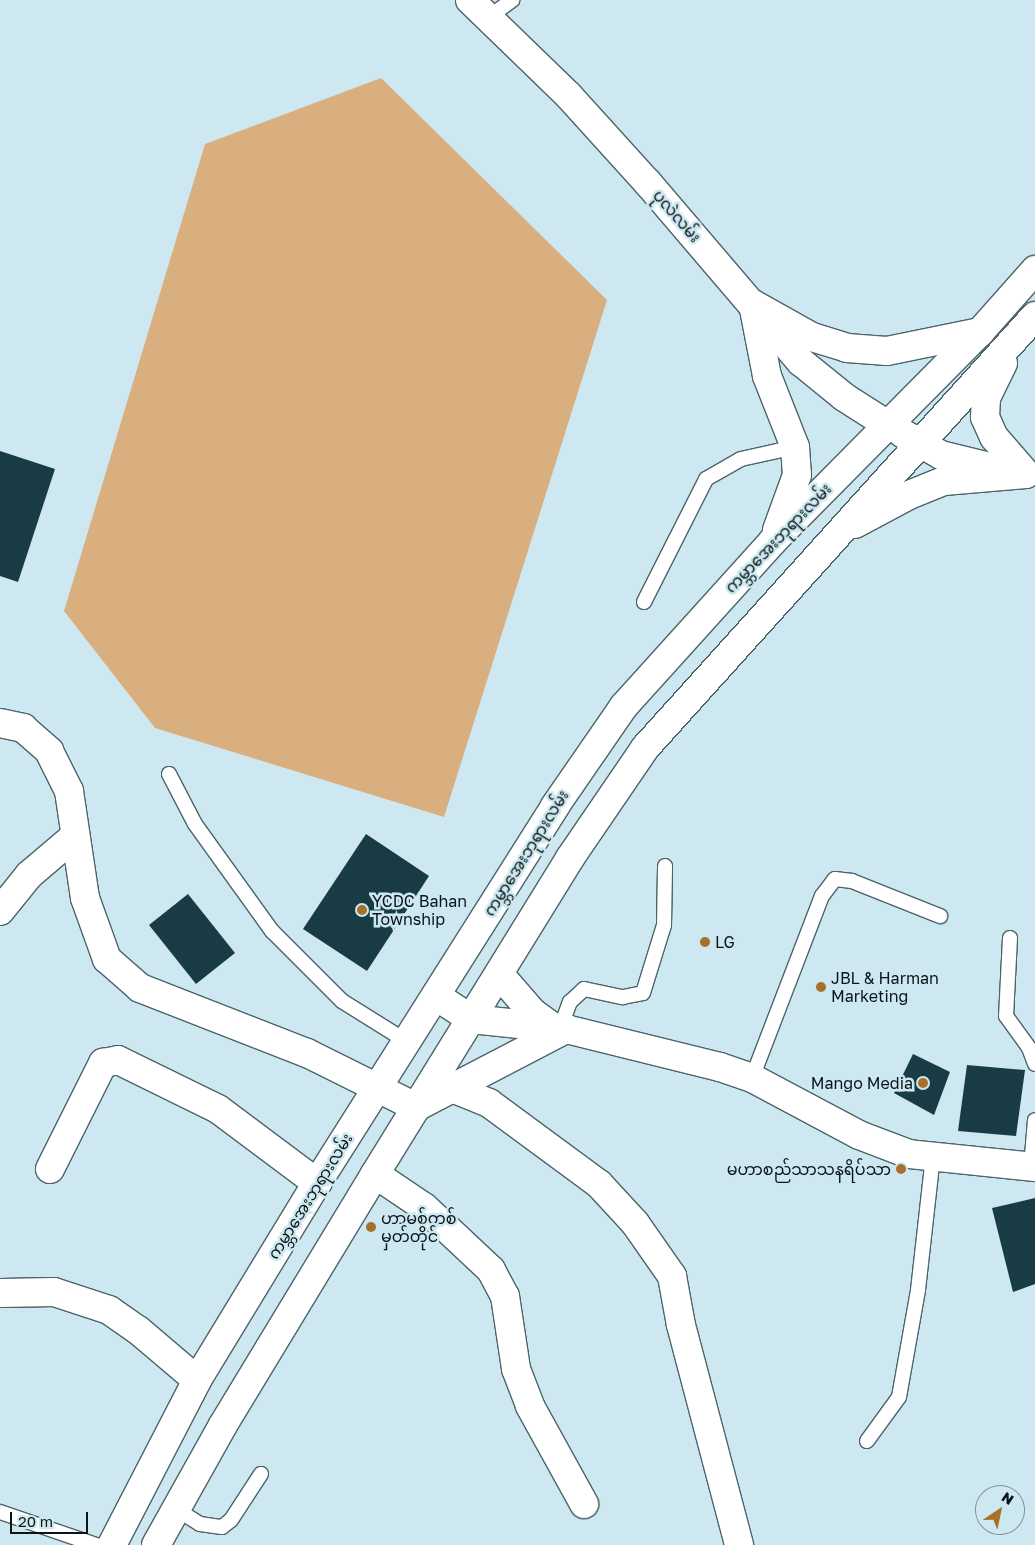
<!DOCTYPE html>
<meta charset="utf-8">
<style>
body{margin:0}
#map{position:relative;width:1035px;height:1545px;overflow:hidden;background:#cde8f0;font-family:"Golos Text","Noto Sans Myanmar",sans-serif}
div>[style]{position:absolute}
.green>*{inset:0;background:#d9af80}
.building>*{inset:0;background:#183b44}
.roads{filter:drop-shadow(1px 0 #4c646b) drop-shadow(-1px 0 #4c646b) drop-shadow(0 1px #4c646b) drop-shadow(0 -1px #4c646b)}
.lane>*{height:14px;margin:-7px;padding:0 7px;transform-origin:7px;border-radius:7px;background:#fff}
.street>*{height:28px;margin:-14px;padding:0 14px;transform-origin:14px;border-radius:14px;background:#fff}
.primary>*{height:28px;margin:-14px;padding:0 14px;transform-origin:14px;border-radius:14px;background:#fff}
.dots>*{width:14px;height:14px;translate:-50% -50%;box-sizing:border-box;border:2px solid #cde8f0;border-radius:50%}
span{translate:-50% -50%;white-space:nowrap;text-align:center;line-height:1.15;-webkit-text-stroke:5px #cde8f0;paint-order:stroke}
.street-label{font-size:16px;color:#0b1517}
.poi-label{font-size:16px;color:#0b1517}
.left{translate:0 -50%;text-align:left}
.right{translate:-100% -50%;text-align:right}
.north{position:absolute;left:975px;top:1485px;width:50px;height:50px;box-sizing:border-box;background:#cde8f0;border:1px solid #7f9499;border-radius:50%;rotate:34deg;font-size:14px;font-weight:700;line-height:20px;text-align:center;color:#0b1517}
.north::after{content:'';display:block;margin:auto;width:18px;height:22px;background:#a7712c;clip-path:polygon(50% 0,100% 100%,50% 72%,0 100%)}
.scale{position:absolute;left:10px;top:1512px;width:78px;height:22px;box-sizing:border-box;border:2px solid #0b1517;border-top:0;padding-left:6px;font-size:15px;line-height:18px;white-space:nowrap;color:#0b1517;-webkit-text-stroke:4px #cde8f0;paint-order:stroke}
</style>
<div id="map">
<div class="green">
<div style="clip-path:polygon(381px 78px,607px 300px,444px 817px,155px 728px,64px 611px,205px 144px)"></div>
</div>
<div class="building">
<div style="clip-path:polygon(0 451px,55px 469px,18px 582px,0 576px)"></div>
<div style="clip-path:polygon(366px 834px,429px 876px,367px 971px,303px 929px)"></div>
<div style="clip-path:polygon(188px 894px,235px 953px,196px 984px,149px 925px)"></div>
<div style="clip-path:polygon(913px 1054px,950px 1072px,934px 1115px,894px 1093px)"></div>
<div style="clip-path:polygon(967px 1065px,1025px 1070px,1016px 1136px,958px 1131px)"></div>
<div style="clip-path:polygon(1035px 1198px,1035px 1284px,1013px 1292px,992px 1208px)"></div>
</div>
<div class="roads">
<div class="lane">
<div style="left:489px;top:17px;width:29px;rotate:-36deg"></div>
<div style="left:644px;top:602px;width:138px;rotate:-63.2deg"></div>
<div style="left:706px;top:479px;width:40px;rotate:-29.7deg"></div>
<div style="left:741px;top:459px;width:55px;rotate:-12.5deg"></div>
<div style="left:169px;top:774px;width:56px;rotate:62.5deg"></div>
<div style="left:195px;top:824px;width:132px;rotate:54.3deg"></div>
<div style="left:272px;top:931px;width:99px;rotate:45deg"></div>
<div style="left:342px;top:1001px;width:75px;rotate:32deg"></div>
<div style="left:1010px;top:938px;width:78px;rotate:92.9deg"></div>
<div style="left:1006px;top:1016px;width:39px;rotate:54deg"></div>
<div style="left:1029px;top:1048px;width:17px;rotate:69deg"></div>
<div style="left:560px;top:1029px;width:29px;rotate:-70deg"></div>
<div style="left:570px;top:1002px;width:19px;rotate:-43deg"></div>
<div style="left:584px;top:989px;width:40px;rotate:12deg"></div>
<div style="left:623px;top:997px;width:20px;rotate:-11deg"></div>
<div style="left:643px;top:993px;width:71px;rotate:-72.8deg"></div>
<div style="left:664px;top:925px;width:59px;rotate:-89deg"></div>
<div style="left:752px;top:1078px;width:195px;rotate:-69deg"></div>
<div style="left:822px;top:896px;width:21px;rotate:-53deg"></div>
<div style="left:835px;top:879px;width:17px;rotate:7deg"></div>
<div style="left:852px;top:881px;width:95px;rotate:21.7deg"></div>
<div style="left:1031px;top:1167px;width:47px;rotate:-85.1deg"></div>
<div style="left:867px;top:1441px;width:54px;rotate:-54deg"></div>
<div style="left:899px;top:1397px;width:109px;rotate:-79.9deg"></div>
<div style="left:918px;top:1290px;width:135px;rotate:-83.6deg"></div>
<div style="left:176px;top:1509px;width:28px;rotate:32deg"></div>
<div style="left:200px;top:1524px;width:22px;rotate:8deg"></div>
<div style="left:222px;top:1527px;width:11px;rotate:-38deg"></div>
<div style="left:231px;top:1520px;width:55px;rotate:-56.9deg"></div>
<div style="left:0;top:1512px;width:102px;rotate:19deg"></div>
</div>
<div class="street">
<div style="left:470px;top:0;width:138px;rotate:44.1deg"></div>
<div style="left:569px;top:96px;width:118px;rotate:47.8deg"></div>
<div style="left:648px;top:183px;width:235px;rotate:49.5deg"></div>
<div style="left:801px;top:362px;width:55px;rotate:39.1deg"></div>
<div style="left:844px;top:397px;width:52px;rotate:32.5deg"></div>
<div style="left:0;top:723px;width:24px;rotate:12deg"></div>
<div style="left:23px;top:728px;width:35px;rotate:41deg"></div>
<div style="left:49px;top:751px;width:45px;rotate:63.4deg"></div>
<div style="left:69px;top:791px;width:108px;rotate:81.5deg"></div>
<div style="left:85px;top:898px;width:65px;rotate:70.2deg"></div>
<div style="left:107px;top:959px;width:44px;rotate:41.3deg"></div>
<div style="left:140px;top:988px;width:179px;rotate:21.3deg"></div>
<div style="left:307px;top:1053px;width:122px;rotate:26.4deg"></div>
<div style="left:0;top:911px;width:46px;rotate:-51.1deg"></div>
<div style="left:29px;top:875px;width:60px;rotate:-40.3deg"></div>
<div style="left:436px;top:996px;width:42px;rotate:33.3deg"></div>
<div style="left:471px;top:1019px;width:96px;rotate:6deg"></div>
<div style="left:566px;top:1029px;width:159px;rotate:13.9deg"></div>
<div style="left:720px;top:1067px;width:34px;rotate:19deg"></div>
<div style="left:752px;top:1078px;width:121px;rotate:28deg"></div>
<div style="left:859px;top:1135px;width:53px;rotate:20.8deg"></div>
<div style="left:909px;top:1154px;width:127px;rotate:5.9deg"></div>
<div style="left:452px;top:1088px;width:40px;rotate:22deg"></div>
<div style="left:489px;top:1103px;width:137px;rotate:36.4deg"></div>
<div style="left:599px;top:1184px;width:53px;rotate:47.3deg"></div>
<div style="left:635px;top:1223px;width:65px;rotate:55.1deg"></div>
<div style="left:672px;top:1276px;width:50px;rotate:79.6deg"></div>
<div style="left:681px;top:1325px;width:228px;rotate:75.2deg"></div>
<div style="left:50px;top:1169px;width:119px;rotate:-63.4deg"></div>
<div style="left:103px;top:1063px;width:15px;rotate:-11deg"></div>
<div style="left:118px;top:1060px;width:111px;rotate:26.1deg"></div>
<div style="left:218px;top:1109px;width:124px;rotate:36.8deg"></div>
<div style="left:375px;top:1174px;width:59px;rotate:34deg"></div>
<div style="left:424px;top:1207px;width:92px;rotate:43.2deg"></div>
<div style="left:491px;top:1270px;width:30px;rotate:62deg"></div>
<div style="left:505px;top:1296px;width:74px;rotate:81.4deg"></div>
<div style="left:516px;top:1369px;width:40px;rotate:69deg"></div>
<div style="left:530px;top:1406px;width:112px;rotate:61.1deg"></div>
<div style="left:0;top:1293px;width:54px;rotate:-1.1deg"></div>
<div style="left:54px;top:1292px;width:58px;rotate:18.1deg"></div>
<div style="left:109px;top:1310px;width:35px;rotate:35deg"></div>
<div style="left:138px;top:1330px;width:77px;rotate:40.3deg"></div>
</div>
<div class="primary">
<div style="left:753px;top:304px;width:73px;rotate:79deg"></div>
<div style="left:767px;top:376px;width:76px;rotate:68.5deg"></div>
<div style="left:795px;top:447px;width:28px;rotate:86deg"></div>
<div style="left:797px;top:475px;width:59px;rotate:110deg"></div>
<div style="left:753px;top:304px;width:68px;rotate:29.2deg"></div>
<div style="left:812px;top:337px;width:37px;rotate:17deg"></div>
<div style="left:847px;top:348px;width:40px;rotate:4.3deg"></div>
<div style="left:887px;top:351px;width:95px;rotate:-11.5deg"></div>
<div style="left:1003px;top:363px;width:39px;rotate:116deg"></div>
<div style="left:986px;top:398px;width:19px;rotate:93deg"></div>
<div style="left:985px;top:417px;width:22px;rotate:66deg"></div>
<div style="left:994px;top:437px;width:49px;rotate:49.1deg"></div>
<div style="left:902px;top:433px;width:45px;rotate:29.4deg"></div>
<div style="left:941px;top:455px;width:55px;rotate:13.8deg"></div>
<div style="left:855px;top:524px;width:61px;rotate:-28.2deg"></div>
<div style="left:909px;top:495px;width:38px;rotate:-22deg"></div>
<div style="left:944px;top:481px;width:82px;rotate:-4.9deg"></div>
<div style="left:500px;top:975px;width:49px;rotate:49.1deg"></div>
<div style="left:532px;top:1012px;width:27px;rotate:36deg"></div>
<div style="left:418px;top:1106px;width:167px;rotate:-27.5deg"></div>
<div style="left:112px;top:1545px;width:186px;rotate:-62.7deg"></div>
<div style="left:197px;top:1380px;width:231px;rotate:-58.7deg"></div>
<div style="left:317px;top:1183px;width:446px;rotate:-57.7deg"></div>
<div style="left:555px;top:806px;width:121px;rotate:-55.4deg"></div>
<div style="left:624px;top:706px;width:222px;rotate:-47.9deg"></div>
<div style="left:773px;top:541px;width:294px;rotate:-45.3deg"></div>
<div style="left:980px;top:332px;width:83px;rotate:-48.4deg"></div>
<div style="left:156px;top:1545px;width:137px;rotate:-60.8deg"></div>
<div style="left:223px;top:1425px;width:293px;rotate:-58.8deg"></div>
<div style="left:375px;top:1174px;width:371px;rotate:-58.3deg"></div>
<div style="left:570px;top:858px;width:133px;rotate:-55.7deg"></div>
<div style="left:645px;top:748px;width:582px;rotate:-47.92deg"></div>
</div>
</div>
<div class="dots">
<div style="left:362px;top:910px;background:#a7712c"></div>
<div style="left:705px;top:942px;background:#a7712c"></div>
<div style="left:821px;top:987px;background:#a7712c"></div>
<div style="left:923px;top:1083px;background:#a7712c"></div>
<div style="left:901px;top:1169px;background:#a7712c"></div>
<div style="left:371px;top:1227px;background:#a7712c"></div>
</div>
<div class="street-label">
<span style="left:677px;top:216px;rotate:49deg">ပုလဲလမ်း</span>
<span style="left:778px;top:538px;rotate:-46deg">ကမ္ဘာအေးဘုရားလမ်း</span>
<span style="left:526px;top:853px;rotate:-58deg">ကမ္ဘာအေးဘုရားလမ်း</span>
<span style="left:310px;top:1196px;rotate:-58deg">ကမ္ဘာအေးဘုရားလမ်း</span>
</div>
<div class="poi-label">
<span class="left" style="left:372px;top:910px">YCDC Bahan<br>Township</span>
<span class="left" style="left:715px;top:942px">LG</span>
<span class="left" style="left:831px;top:987px">JBL &amp; Harman<br>Marketing</span>
<span class="right" style="left:913px;top:1083px">Mango Media</span>
<span class="right" style="left:891px;top:1169px">မဟာစည်သာသနရိပ်သာ</span>
<span class="left" style="left:381px;top:1227px">ဟာမစ်တစ်<br>မှတ်တိုင်</span>
</div>
<div class="north">N</div>
<div class="scale">20 m</div>
</div>
